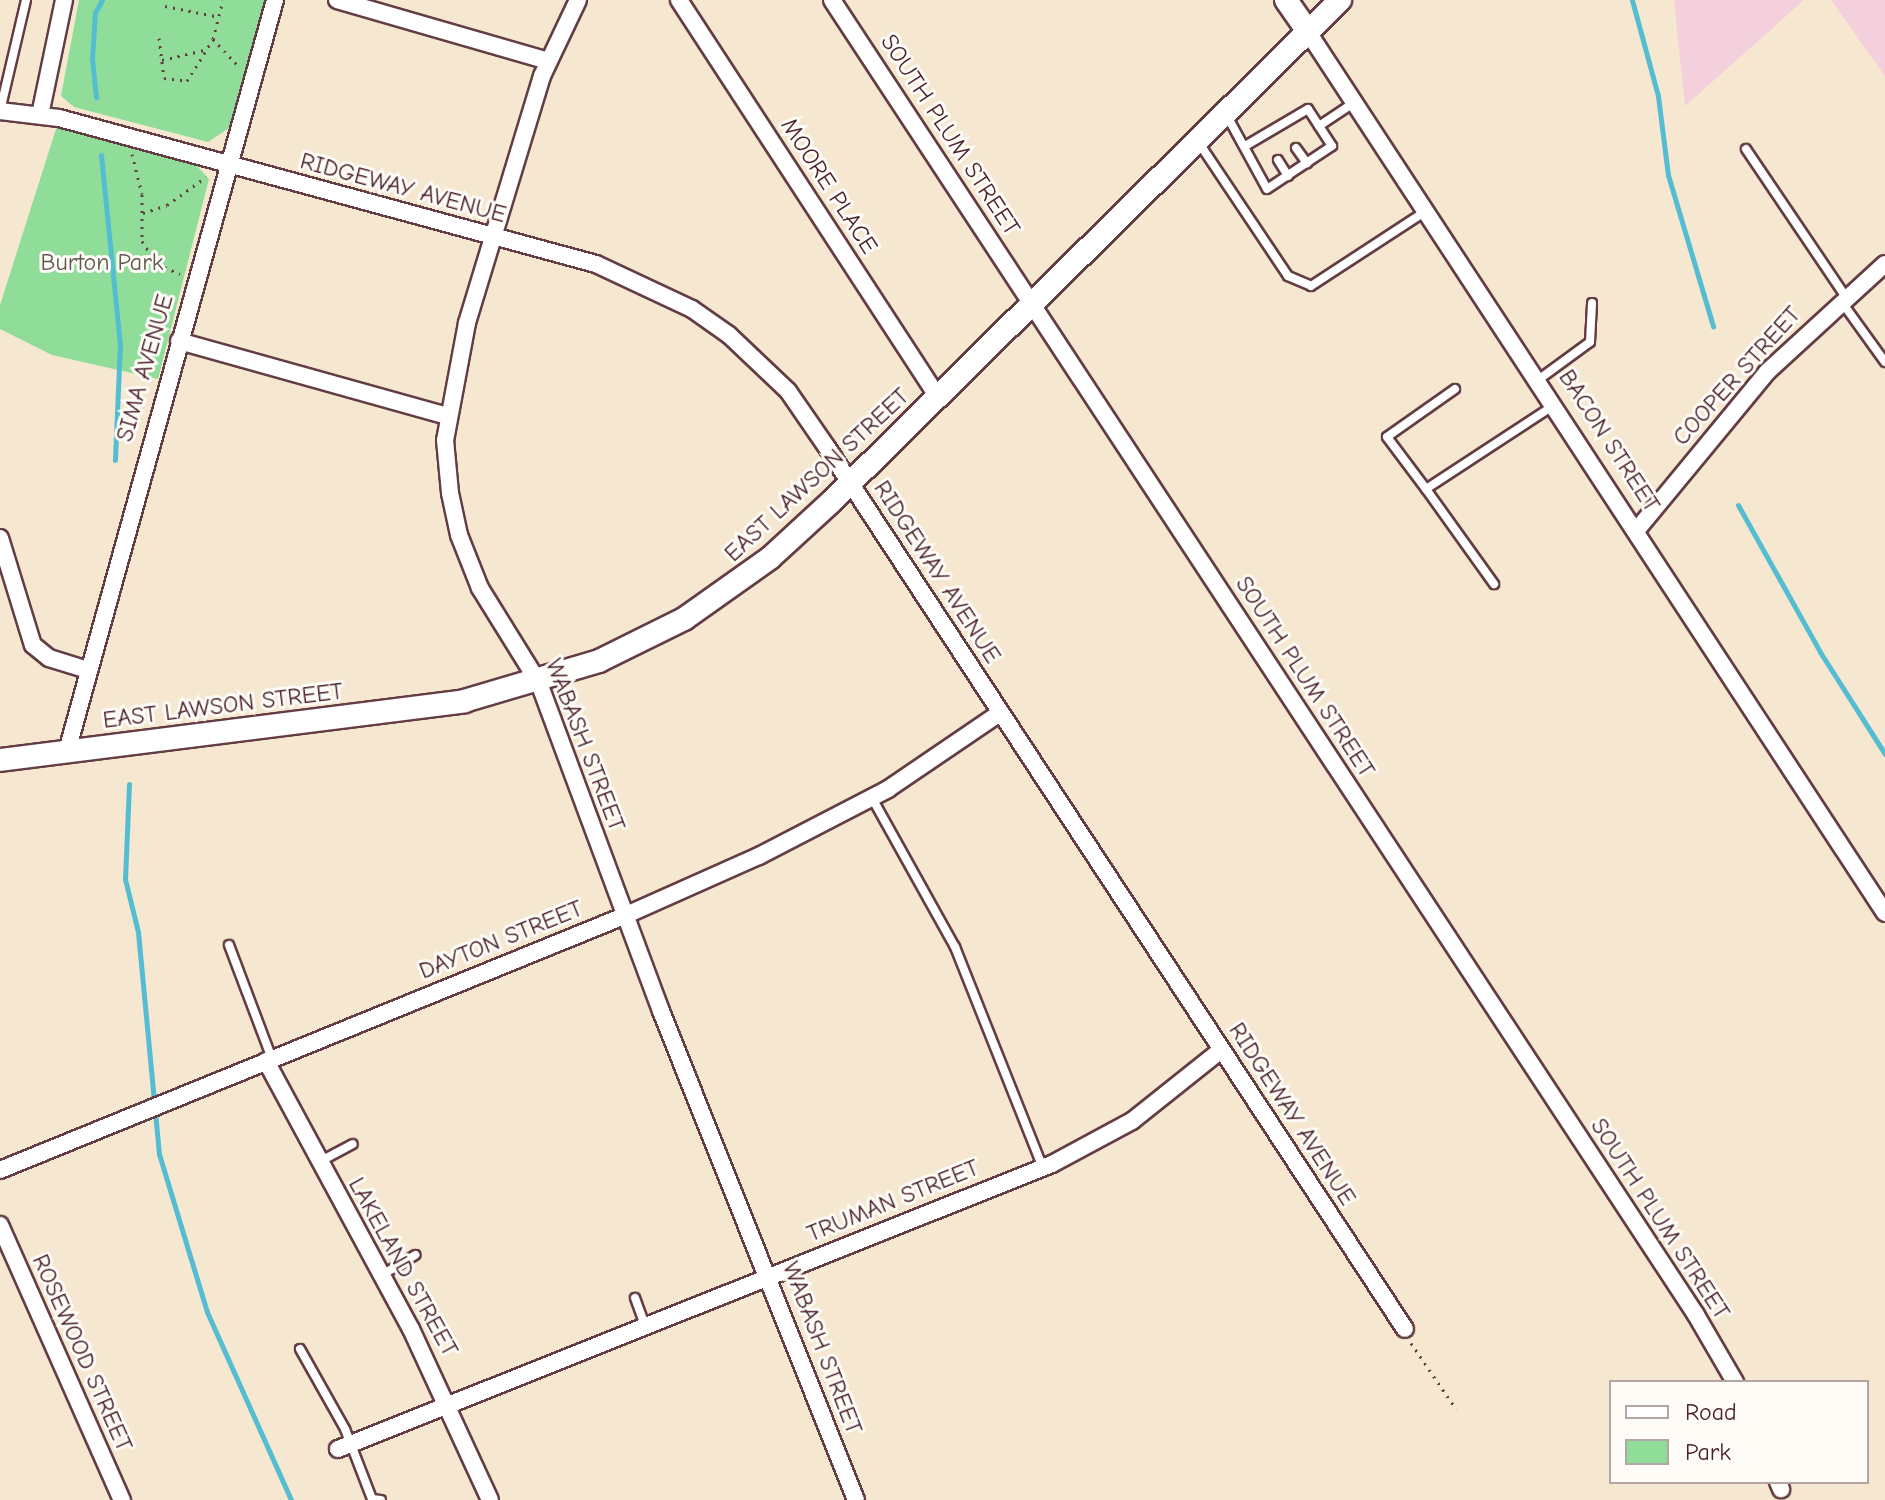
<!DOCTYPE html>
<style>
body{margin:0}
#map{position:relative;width:1885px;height:1500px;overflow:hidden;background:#f5e7d0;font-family:"Comic Neue",sans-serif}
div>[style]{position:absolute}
.built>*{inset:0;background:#f4cfdc}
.green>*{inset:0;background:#90dd9a}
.stream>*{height:5px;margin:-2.5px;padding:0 2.5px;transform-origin:2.5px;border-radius:2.5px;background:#55bdd2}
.path>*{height:3px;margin-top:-1.5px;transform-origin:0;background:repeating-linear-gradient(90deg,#643d44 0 2px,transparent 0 8px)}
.roads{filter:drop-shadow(2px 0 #643d44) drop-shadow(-2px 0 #643d44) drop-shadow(0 2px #643d44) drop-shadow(0 -2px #643d44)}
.lane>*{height:8px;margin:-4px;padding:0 4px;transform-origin:4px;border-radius:4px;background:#fff}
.street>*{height:16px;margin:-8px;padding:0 8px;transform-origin:8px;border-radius:8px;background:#fff}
.secondary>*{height:22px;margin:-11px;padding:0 11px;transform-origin:11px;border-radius:11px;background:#fff}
span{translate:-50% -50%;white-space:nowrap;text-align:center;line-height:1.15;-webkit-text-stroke:6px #fdfcf7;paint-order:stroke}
.street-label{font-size:24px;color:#4a1f2b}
.park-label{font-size:24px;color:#5f584c}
.legend{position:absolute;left:1609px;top:1380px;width:260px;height:104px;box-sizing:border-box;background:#fdfcf7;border:2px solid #b5a4a5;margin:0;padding:10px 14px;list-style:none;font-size:24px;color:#4a1f2b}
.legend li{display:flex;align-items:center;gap:16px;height:40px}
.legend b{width:40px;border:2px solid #b5a4a5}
</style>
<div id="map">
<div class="built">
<div style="clip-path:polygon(1674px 0,1804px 0,1685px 106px)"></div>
<div style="clip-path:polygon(1831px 0,1885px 0,1885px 76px)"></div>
</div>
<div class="green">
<div style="clip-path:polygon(79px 0,265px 0,229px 128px,208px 142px,74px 107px,61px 96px)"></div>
<div style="clip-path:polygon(57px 126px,194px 163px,209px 179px,158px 379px,52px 355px,0 329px,0 305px)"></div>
</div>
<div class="stream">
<div style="left:1632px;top:0;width:99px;rotate:74.8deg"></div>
<div style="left:1658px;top:96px;width:80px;rotate:82.8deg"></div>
<div style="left:1668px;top:175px;width:158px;rotate:73.4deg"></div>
<div style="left:96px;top:97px;width:38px;rotate:-96deg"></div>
<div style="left:92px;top:59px;width:46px;rotate:-86.3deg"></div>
<div style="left:95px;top:13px;width:15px;rotate:-62deg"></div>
<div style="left:101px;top:155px;width:190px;rotate:84.3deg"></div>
<div style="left:120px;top:344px;width:116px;rotate:92.5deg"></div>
<div style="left:1738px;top:505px;width:168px;rotate:60.8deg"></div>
<div style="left:1820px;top:652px;width:121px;rotate:57.5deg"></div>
<div style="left:129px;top:784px;width:95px;rotate:92.4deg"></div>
<div style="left:125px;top:879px;width:55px;rotate:76.2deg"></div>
<div style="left:138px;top:932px;width:223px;rotate:84.6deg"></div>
<div style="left:159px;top:1154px;width:165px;rotate:73.1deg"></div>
<div style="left:207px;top:1312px;width:206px;rotate:65.9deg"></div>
</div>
<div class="path">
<div style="left:165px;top:6px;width:56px;rotate:11.3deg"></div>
<div style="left:159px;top:38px;width:40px;rotate:82.9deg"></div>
<div style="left:164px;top:78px;width:23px;rotate:7deg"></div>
<div style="left:187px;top:81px;width:49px;rotate:-58.2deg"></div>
<div style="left:213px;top:39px;width:40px;rotate:-75.6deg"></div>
<div style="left:213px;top:39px;width:35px;rotate:47deg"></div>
<div style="left:162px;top:60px;width:47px;rotate:-13.4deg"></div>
<div style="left:132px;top:154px;width:41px;rotate:76deg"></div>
<div style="left:142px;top:194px;width:47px;rotate:90deg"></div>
<div style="left:142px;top:241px;width:27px;rotate:57deg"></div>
<div style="left:157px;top:264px;width:25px;rotate:23deg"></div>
<div style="left:143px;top:213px;width:25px;rotate:-18deg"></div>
<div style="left:167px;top:205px;width:48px;rotate:-35.7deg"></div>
<div style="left:1411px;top:1343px;width:80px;rotate:55.7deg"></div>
</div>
<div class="roads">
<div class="lane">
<div style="left:0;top:111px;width:114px;rotate:-76.8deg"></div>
<div style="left:1226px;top:114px;width:85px;rotate:61.3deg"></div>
<div style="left:1267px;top:189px;width:78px;rotate:-33.5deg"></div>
<div style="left:1332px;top:146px;width:44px;rotate:-123deg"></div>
<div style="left:1308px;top:109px;width:71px;rotate:149.5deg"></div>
<div style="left:1319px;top:126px;width:43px;rotate:-33.7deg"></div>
<div style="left:1199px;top:143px;width:160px;rotate:56.2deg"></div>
<div style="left:1288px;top:276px;width:25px;rotate:23deg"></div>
<div style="left:1311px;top:286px;width:137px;rotate:-33.1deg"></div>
<div style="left:1296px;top:148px;width:19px;rotate:54deg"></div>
<div style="left:1746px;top:149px;width:177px;rotate:56deg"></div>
<div style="left:1278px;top:160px;width:19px;rotate:58deg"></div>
<div style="left:1841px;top:301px;width:75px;rotate:54.2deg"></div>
<div style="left:1538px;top:380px;width:64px;rotate:-36.2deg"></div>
<div style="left:1590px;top:342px;width:39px;rotate:-87deg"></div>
<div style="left:1455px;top:389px;width:83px;rotate:144.8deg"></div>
<div style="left:1387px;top:437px;width:65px;rotate:53.1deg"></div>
<div style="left:1426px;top:489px;width:152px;rotate:-33.2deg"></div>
<div style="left:1426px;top:489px;width:117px;rotate:54.4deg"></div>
<div style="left:872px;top:798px;width:171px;rotate:60.9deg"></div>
<div style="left:955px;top:947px;width:238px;rotate:68.3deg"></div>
<div style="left:229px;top:945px;width:122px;rotate:69.3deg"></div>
<div style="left:319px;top:1162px;width:38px;rotate:-28deg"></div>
<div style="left:382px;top:1275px;width:39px;rotate:-31deg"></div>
<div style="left:635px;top:1298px;width:30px;rotate:70deg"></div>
<div style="left:300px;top:1349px;width:92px;rotate:60.6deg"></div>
<div style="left:345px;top:1429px;width:75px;rotate:68.9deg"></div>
<div style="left:372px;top:1499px;width:9px;rotate:6deg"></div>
</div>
<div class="street">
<div style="left:337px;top:0;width:220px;rotate:16.1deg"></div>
<div style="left:578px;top:0;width:84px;rotate:115.3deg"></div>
<div style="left:542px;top:76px;width:258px;rotate:106.9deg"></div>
<div style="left:467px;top:323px;width:119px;rotate:100.6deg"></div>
<div style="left:445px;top:440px;width:53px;rotate:84.6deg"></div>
<div style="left:450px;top:493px;width:43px;rotate:77.9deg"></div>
<div style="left:459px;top:535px;width:57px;rotate:68.4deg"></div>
<div style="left:480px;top:588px;width:112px;rotate:58.2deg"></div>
<div style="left:539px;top:683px;width:350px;rotate:69.6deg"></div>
<div style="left:661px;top:1011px;width:526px;rotate:68.26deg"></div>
<div style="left:679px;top:0;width:476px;rotate:56.9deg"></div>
<div style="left:832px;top:0;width:1573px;rotate:56.69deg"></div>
<div style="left:1696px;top:1315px;width:78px;rotate:59.8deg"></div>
<div style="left:1308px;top:32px;width:1053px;rotate:56.78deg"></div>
<div style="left:0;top:111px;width:59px;rotate:6.8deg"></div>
<div style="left:59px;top:118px;width:556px;rotate:15.21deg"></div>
<div style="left:596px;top:264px;width:106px;rotate:25.1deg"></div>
<div style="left:692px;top:309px;width:45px;rotate:35.1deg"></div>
<div style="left:729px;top:335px;width:81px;rotate:43.5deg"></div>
<div style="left:788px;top:391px;width:70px;rotate:55.4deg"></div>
<div style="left:828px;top:449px;width:1052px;rotate:56.75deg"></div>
<div style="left:40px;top:115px;width:117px;rotate:-78.2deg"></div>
<div style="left:179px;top:341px;width:279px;rotate:15.6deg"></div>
<div style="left:1636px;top:531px;width:206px;rotate:-50.5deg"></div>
<div style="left:1767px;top:372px;width:160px;rotate:-42.5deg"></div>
<div style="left:0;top:538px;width:112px;rotate:72.9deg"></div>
<div style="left:33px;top:645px;width:21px;rotate:39deg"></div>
<div style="left:49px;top:658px;width:41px;rotate:17.1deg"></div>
<div style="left:67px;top:751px;width:779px;rotate:-74.52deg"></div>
<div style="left:266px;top:1061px;width:305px;rotate:61.6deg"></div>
<div style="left:411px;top:1329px;width:188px;rotate:65.2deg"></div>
<div style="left:0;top:1170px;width:674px;rotate:-22.15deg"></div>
<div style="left:624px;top:916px;width:148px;rotate:-24deg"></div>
<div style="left:759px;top:856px;width:145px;rotate:-27.4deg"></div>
<div style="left:888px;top:789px;width:135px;rotate:-34.2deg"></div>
<div style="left:0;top:1225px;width:301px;rotate:66.1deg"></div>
<div style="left:338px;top:1449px;width:769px;rotate:-21.76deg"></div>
<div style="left:1052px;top:1164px;width:91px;rotate:-28.3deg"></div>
<div style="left:1132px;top:1121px;width:114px;rotate:-38.6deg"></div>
<div style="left:1778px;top:1482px;width:8px;rotate:67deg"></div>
</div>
<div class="secondary">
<div style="left:1286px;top:0;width:39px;rotate:55deg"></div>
<div style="left:0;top:760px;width:468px;rotate:-7.2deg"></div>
<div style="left:464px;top:701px;width:141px;rotate:-16.5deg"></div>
<div style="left:599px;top:661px;width:95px;rotate:-26.3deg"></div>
<div style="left:684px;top:619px;width:105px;rotate:-35.3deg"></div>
<div style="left:770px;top:558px;width:83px;rotate:-42.6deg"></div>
<div style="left:831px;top:502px;width:715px;rotate:-44.6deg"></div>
</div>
</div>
<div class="street-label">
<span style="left:950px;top:135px;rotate:57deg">SOUTH PLUM STREET</span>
<span style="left:829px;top:186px;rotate:57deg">MOORE PLACE</span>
<span style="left:403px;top:188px;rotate:15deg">RIDGEWAY AVENUE</span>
<span style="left:145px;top:368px;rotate:-74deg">SIMA AVENUE</span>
<span style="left:1737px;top:376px;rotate:-48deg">COOPER STREET</span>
<span style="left:1609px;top:441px;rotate:57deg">BACON STREET</span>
<span style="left:817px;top:475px;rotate:-43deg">EAST LAWSON STREET</span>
<span style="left:937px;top:572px;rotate:57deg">RIDGEWAY AVENUE</span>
<span style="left:1305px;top:677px;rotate:57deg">SOUTH PLUM STREET</span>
<span style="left:223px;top:706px;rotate:-7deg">EAST LAWSON STREET</span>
<span style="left:585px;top:745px;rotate:69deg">WABASH STREET</span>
<span style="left:501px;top:940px;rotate:-22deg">DAYTON STREET</span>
<span style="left:1292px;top:1114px;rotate:57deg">RIDGEWAY AVENUE</span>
<span style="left:893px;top:1201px;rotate:-22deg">TRUMAN STREET</span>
<span style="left:1660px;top:1219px;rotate:57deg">SOUTH PLUM STREET</span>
<span style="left:403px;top:1267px;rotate:61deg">LAKELAND STREET</span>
<span style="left:822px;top:1348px;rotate:69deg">WABASH STREET</span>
<span style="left:82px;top:1353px;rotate:66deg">ROSEWOOD STREET</span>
</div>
<div class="park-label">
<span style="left:102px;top:263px">Burton Park</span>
</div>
<ul class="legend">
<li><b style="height:10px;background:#fff"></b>Road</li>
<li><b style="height:22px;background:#90dd9a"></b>Park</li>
</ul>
</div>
